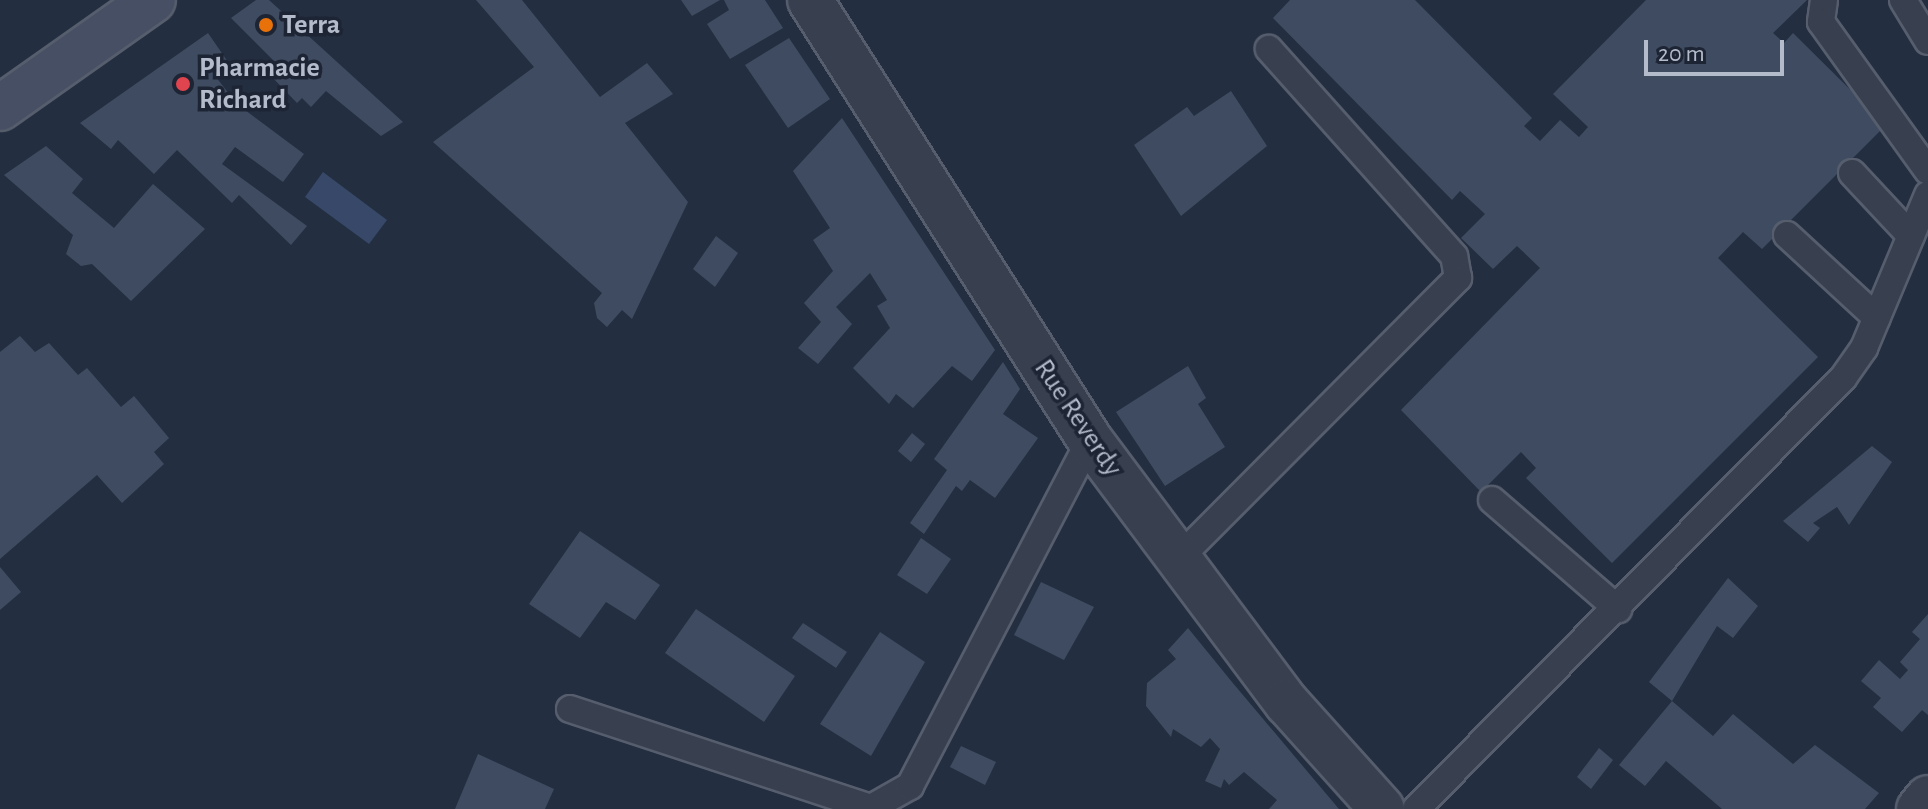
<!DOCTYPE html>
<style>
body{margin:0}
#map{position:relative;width:1928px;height:809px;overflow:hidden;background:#232e40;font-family:"Alegreya Sans",sans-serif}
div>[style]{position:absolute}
.water>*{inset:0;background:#374868}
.building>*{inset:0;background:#3f4b60}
.roads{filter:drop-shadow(2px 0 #565e6d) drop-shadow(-2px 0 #565e6d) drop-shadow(0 2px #565e6d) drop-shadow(0 -2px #565e6d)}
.service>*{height:26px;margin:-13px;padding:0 13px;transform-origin:13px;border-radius:13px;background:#384050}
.minor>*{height:44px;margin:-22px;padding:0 22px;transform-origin:22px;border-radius:22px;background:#384050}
.secondary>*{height:44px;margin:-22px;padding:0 22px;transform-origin:22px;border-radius:22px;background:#464f63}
.dots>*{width:22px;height:22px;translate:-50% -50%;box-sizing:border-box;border:4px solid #1d2535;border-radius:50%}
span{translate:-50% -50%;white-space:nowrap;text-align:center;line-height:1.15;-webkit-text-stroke:7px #1d2535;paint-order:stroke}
.poi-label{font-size:28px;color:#b4bbca;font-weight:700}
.left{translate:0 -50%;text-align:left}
.street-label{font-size:28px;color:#b4bbca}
.scale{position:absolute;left:1644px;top:40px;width:140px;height:36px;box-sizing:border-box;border:4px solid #b4bbca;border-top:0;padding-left:10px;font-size:24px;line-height:28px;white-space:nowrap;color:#b4bbca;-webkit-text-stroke:6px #1d2535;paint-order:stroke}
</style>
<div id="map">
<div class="water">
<div style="clip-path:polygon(323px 172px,387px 220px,369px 244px,305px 197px)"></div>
</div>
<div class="building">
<div style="clip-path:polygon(256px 0,269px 0,403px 122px,381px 136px,326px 91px,311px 107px,302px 98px,297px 103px,270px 75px,279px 66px,231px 18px)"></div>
<div style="clip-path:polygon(476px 0,522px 0,600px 97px,647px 63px,673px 94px,625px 123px,688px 202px,632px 319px,622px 310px,607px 327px,597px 318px,594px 303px,602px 293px,433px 142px,534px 67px)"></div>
<div style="clip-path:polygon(681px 0,720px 0,692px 16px)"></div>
<div style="clip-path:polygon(724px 0,765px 0,783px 28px,730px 59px,707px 24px,729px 10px)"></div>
<div style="clip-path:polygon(1290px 0,1415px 0,1532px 118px,1524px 126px,1540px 141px,1560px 120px,1579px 137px,1588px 127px,1553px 94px,1646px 0,1807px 0,1773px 33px,1784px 43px,1793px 33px,1886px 125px,1762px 249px,1743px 232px,1718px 258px,1818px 357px,1612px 563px,1526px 478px,1536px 468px,1521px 452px,1481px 492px,1401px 410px,1540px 268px,1517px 246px,1493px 269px,1461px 238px,1485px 214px,1460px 191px,1452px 200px,1273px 18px)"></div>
<div style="clip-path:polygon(208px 33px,228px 62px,212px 72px,237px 104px,304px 154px,283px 182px,235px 147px,222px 164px,307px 226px,291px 245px,239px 195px,232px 203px,177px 150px,154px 174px,118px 140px,111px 149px,80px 123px)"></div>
<div style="clip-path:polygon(789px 38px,830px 99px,788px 128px,745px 65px)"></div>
<div style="clip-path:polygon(1231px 91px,1267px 146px,1181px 216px,1134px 145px,1187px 107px,1194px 116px)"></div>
<div style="clip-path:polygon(842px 118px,995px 350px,972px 381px,952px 366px,913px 408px,896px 394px,889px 404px,853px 368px,890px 328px,877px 306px,887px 300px,870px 273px,836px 307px,852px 324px,818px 364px,798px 348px,821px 322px,804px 303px,833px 271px,813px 240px,830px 228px,793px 171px)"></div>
<div style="clip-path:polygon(46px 146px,83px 179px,72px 193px,114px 228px,153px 184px,205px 229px,131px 301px,92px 264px,81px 266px,66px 254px,73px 235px,4px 175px)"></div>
<div style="clip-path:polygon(716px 236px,738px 253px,715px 287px,693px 269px)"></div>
<div style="clip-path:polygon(20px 336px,35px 352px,49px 343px,78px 375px,87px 368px,121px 407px,134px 396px,169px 438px,154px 452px,164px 464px,122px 503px,97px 475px,0 559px,0 352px)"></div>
<div style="clip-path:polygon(1003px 362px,1020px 389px,1003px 414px,1038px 438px,995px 498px,970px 480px,962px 491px,956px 486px,924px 534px,910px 523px,947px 470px,934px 459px)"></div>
<div style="clip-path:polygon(1188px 366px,1206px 398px,1198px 404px,1225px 447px,1165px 486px,1116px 412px)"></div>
<div style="clip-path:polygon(912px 433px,925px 444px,911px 462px,898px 451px)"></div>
<div style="clip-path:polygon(1872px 446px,1892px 462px,1849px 525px,1837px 507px,1813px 523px,1820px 528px,1808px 542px,1783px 521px)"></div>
<div style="clip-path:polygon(580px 531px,660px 585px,635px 620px,606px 602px,580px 638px,529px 604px)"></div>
<div style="clip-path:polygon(921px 538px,951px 559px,927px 594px,897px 575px)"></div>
<div style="clip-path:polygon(0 567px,21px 592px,0 610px)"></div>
<div style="clip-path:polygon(1728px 578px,1758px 606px,1733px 638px,1717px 626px,1672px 701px,1649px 682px)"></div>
<div style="clip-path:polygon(1041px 582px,1094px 607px,1064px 660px,1014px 635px)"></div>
<div style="clip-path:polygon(696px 609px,795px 676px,764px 722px,665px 653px)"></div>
<div style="clip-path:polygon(1928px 614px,1928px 715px,1922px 710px,1902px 732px,1873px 707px,1881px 698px,1861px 681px,1879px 660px,1900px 679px,1908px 670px,1900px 662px,1920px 639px,1912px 632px)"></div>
<div style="clip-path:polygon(803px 623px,847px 652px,836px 668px,792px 638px)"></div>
<div style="clip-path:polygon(1188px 628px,1232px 682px,1339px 809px,1269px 809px,1277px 800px,1244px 772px,1229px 785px,1224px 779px,1221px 788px,1205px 781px,1220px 749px,1210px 738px,1201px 747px,1173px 729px,1171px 737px,1146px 706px,1147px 683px,1176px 659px,1168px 650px)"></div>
<div style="clip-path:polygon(880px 632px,925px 662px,871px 756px,820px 724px)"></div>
<div style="clip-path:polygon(1672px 701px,1713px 736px,1733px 714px,1793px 764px,1815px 745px,1879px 793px,1865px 809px,1722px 809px,1666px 761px,1645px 786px,1619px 765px)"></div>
<div style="clip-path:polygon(961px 746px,996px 762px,985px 785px,950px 767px)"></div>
<div style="clip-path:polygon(1599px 748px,1613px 760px,1591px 789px,1577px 777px)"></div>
<div style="clip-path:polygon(478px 754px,554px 789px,545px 809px,455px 809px)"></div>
</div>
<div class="roads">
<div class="service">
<div style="left:1824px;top:0;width:22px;rotate:98deg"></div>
<div style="left:1821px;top:22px;width:183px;rotate:54.3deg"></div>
<div style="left:1903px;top:0;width:48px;rotate:58.6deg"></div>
<div style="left:1852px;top:173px;width:86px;rotate:46.9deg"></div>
<div style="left:1787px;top:235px;width:122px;rotate:42.7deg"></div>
<div style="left:1492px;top:500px;width:167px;rotate:40.9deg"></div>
<div style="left:1178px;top:559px;width:397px;rotate:-45.1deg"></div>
<div style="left:1458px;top:278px;width:22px;rotate:-100deg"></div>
<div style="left:1454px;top:256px;width:278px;rotate:-131.8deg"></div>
<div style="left:570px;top:709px;width:317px;rotate:18.2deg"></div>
<div style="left:871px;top:808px;width:45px;rotate:-29.4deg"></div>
<div style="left:910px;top:786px;width:390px;rotate:-62.5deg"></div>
<div style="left:1416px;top:809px;width:607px;rotate:-45.27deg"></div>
<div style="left:1843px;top:378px;width:37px;rotate:-55deg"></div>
<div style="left:1864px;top:348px;width:166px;rotate:-67.3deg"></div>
</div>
<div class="minor">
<div style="left:810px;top:0;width:522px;rotate:57.53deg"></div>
<div style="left:1090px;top:440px;width:329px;rotate:53.2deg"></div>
<div style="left:1287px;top:703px;width:142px;rotate:48.1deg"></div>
<div style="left:1919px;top:809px;width:14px;rotate:-51deg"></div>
</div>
<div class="secondary">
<div style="left:0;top:108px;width:187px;rotate:-35.2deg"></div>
</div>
</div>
<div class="dots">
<div style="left:266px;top:25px;background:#e8710a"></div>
<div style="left:183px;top:84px;background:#e0444e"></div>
</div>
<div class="poi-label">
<span class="left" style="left:282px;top:25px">Terra</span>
<span class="left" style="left:199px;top:84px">Pharmacie<br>Richard</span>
</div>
<div class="street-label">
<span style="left:1078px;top:418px;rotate:56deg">Rue Reverdy</span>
</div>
<div class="scale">20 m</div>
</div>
